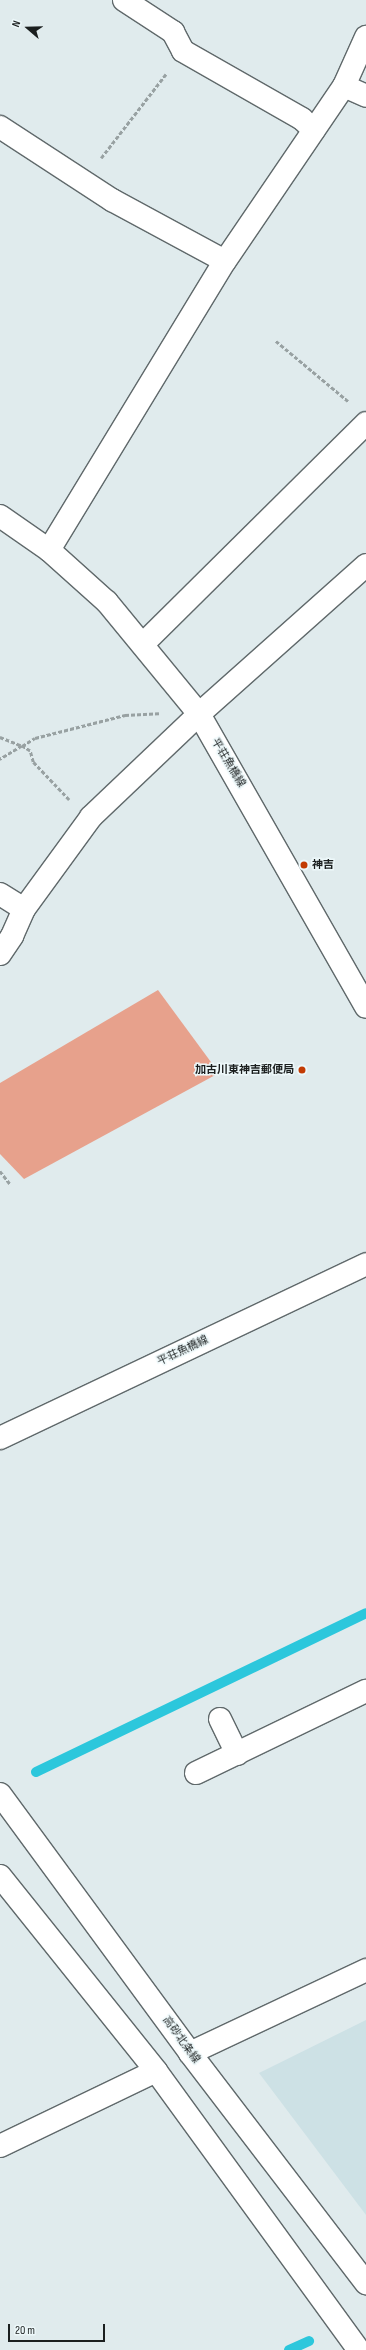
<!DOCTYPE html>
<meta charset="utf-8">
<style>
body{margin:0}
#map{position:relative;width:366px;height:2350px;overflow:hidden;background:#e0ebed;font-family:"Sofia Sans Condensed","Noto Sans JP",sans-serif}
div>[style]{position:absolute}
.built>*{inset:0;background:#cde1e5}
.green>*{inset:0;background:#e7a18c}
.stream>*{height:10px;margin:-5px;padding:0 5px;transform-origin:5px;border-radius:5px;background:#2cc7dc}
.path>*{height:2.5px;margin-top:-1.25px;transform-origin:0;background:repeating-linear-gradient(90deg,#98a1a2 0 4px,transparent 0 6px)}
.roads{filter:drop-shadow(1px 0 #60696b) drop-shadow(-1px 0 #60696b) drop-shadow(0 1px #60696b) drop-shadow(0 -1px #60696b)}
.street>*{height:22px;margin:-11px;padding:0 11px;transform-origin:11px;border-radius:11px;background:#fff}
.secondary>*{height:22px;margin:-11px;padding:0 11px;transform-origin:11px;border-radius:11px;background:#fff}
.primary>*{height:22px;margin:-11px;padding:0 11px;transform-origin:11px;border-radius:11px;background:#fff}
.dots>*{width:11px;height:11px;translate:-50% -50%;box-sizing:border-box;border:2px solid #edf8fa;border-radius:50%}
span{translate:-50% -50%;white-space:nowrap;text-align:center;line-height:1.15;-webkit-text-stroke:3px #edf8fa;paint-order:stroke}
.street-label{font-size:11px;color:#1b1f1f}
.poi-label{font-size:11px;color:#1b1f1f;font-weight:700}
.left{translate:0 -50%;text-align:left}
.right{translate:-100% -50%;text-align:right}
.north{position:absolute;left:8px;top:8px;width:40px;height:40px;-webkit-text-stroke:3px #edf8fa;paint-order:stroke;rotate:290deg;font-size:11px;font-weight:700;line-height:16px;text-align:center;color:#1b1f1f}
.north::after{content:'';display:block;margin:auto;width:14px;height:18px;background:#1b1f1f;clip-path:polygon(50% 0,100% 100%,50% 72%,0 100%)}
.scale{position:absolute;left:8px;top:2324px;width:97px;height:18px;box-sizing:border-box;border:2px solid #1b1f1f;border-top:0;padding-left:5px;font-size:12px;line-height:14px;white-space:nowrap;color:#1b1f1f;-webkit-text-stroke:3px #edf8fa;paint-order:stroke}
</style>
<div id="map">
<div class="built">
<div style="clip-path:polygon(366px 2020px,366px 2215px,259px 2073px)"></div>
</div>
<div class="green">
<div style="clip-path:polygon(158px 990px,219px 1073px,24px 1179px,0 1154px,0 1083px)"></div>
</div>
<div class="stream">
<div style="left:36px;top:1772px;width:366px;rotate:-25.7deg"></div>
<div style="left:289px;top:2350px;width:22px;rotate:-24deg"></div>
</div>
<div class="path">
<div style="left:101px;top:158px;width:106px;rotate:-52.3deg"></div>
<div style="left:276px;top:341px;width:94px;rotate:39.8deg"></div>
<div style="left:0;top:737px;width:24px;rotate:22deg"></div>
<div style="left:22px;top:746px;width:26px;rotate:149deg"></div>
<div style="left:69px;top:800px;width:52px;rotate:-133.5deg"></div>
<div style="left:33px;top:762px;width:11px;rotate:-105deg"></div>
<div style="left:30px;top:751px;width:9px;rotate:-148deg"></div>
<div style="left:22px;top:746px;width:15px;rotate:-32deg"></div>
<div style="left:35px;top:738px;width:93px;rotate:-14.3deg"></div>
<div style="left:125px;top:715px;width:34px;rotate:-3deg"></div>
<div style="left:0;top:1171px;width:16px;rotate:52deg"></div>
</div>
<div class="roads">
<div class="street">
<div style="left:124px;top:0;width:59px;rotate:33.1deg"></div>
<div style="left:173px;top:32px;width:21px;rotate:62deg"></div>
<div style="left:183px;top:51px;width:137px;rotate:29.7deg"></div>
<div style="left:302px;top:119px;width:16px;rotate:43deg"></div>
<div style="left:344px;top:86px;width:24px;rotate:24deg"></div>
<div style="left:0;top:127px;width:134px;rotate:33.1deg"></div>
<div style="left:112px;top:200px;width:128px;rotate:28.4deg"></div>
<div style="left:49px;top:550px;width:338px;rotate:-58.7deg"></div>
<div style="left:225px;top:261px;width:212px;rotate:-55.8deg"></div>
<div style="left:344px;top:86px;width:54px;rotate:-65.8deg"></div>
<div style="left:143px;top:644px;width:314px;rotate:-44.7deg"></div>
<div style="left:0;top:894px;width:28px;rotate:32deg"></div>
<div style="left:0;top:954px;width:22px;rotate:-56deg"></div>
<div style="left:12px;top:936px;width:30px;rotate:-66deg"></div>
<div style="left:24px;top:909px;width:114px;rotate:-53.9deg"></div>
<div style="left:91px;top:817px;width:149px;rotate:-43.6deg"></div>
<div style="left:220px;top:1719px;width:39px;rotate:64deg"></div>
<div style="left:196px;top:1773px;width:189px;rotate:-25.8deg"></div>
<div style="left:190px;top:2053px;width:195px;rotate:-25.2deg"></div>
<div style="left:0;top:2146px;width:173px;rotate:-25.7deg"></div>
</div>
<div class="secondary">
<div style="left:0;top:516px;width:60px;rotate:34.8deg"></div>
<div style="left:49px;top:550px;width:78px;rotate:41.9deg"></div>
<div style="left:107px;top:602px;width:145px;rotate:50.6deg"></div>
<div style="left:199px;top:714px;width:337px;rotate:60.3deg"></div>
<div style="left:199px;top:714px;width:224px;rotate:-41.7deg"></div>
<div style="left:0;top:1438px;width:405px;rotate:-25.4deg"></div>
</div>
<div class="primary">
<div style="left:0;top:1794px;width:321px;rotate:53.7deg"></div>
<div style="left:190px;top:2053px;width:290px;rotate:52.6deg"></div>
<div style="left:0;top:1876px;width:250px;rotate:51.3deg"></div>
<div style="left:156px;top:2071px;width:345px;rotate:54deg"></div>
</div>
</div>
<div class="dots">
<div style="left:304px;top:865px;background:#c33b03"></div>
<div style="left:302px;top:1070px;background:#c33b03"></div>
</div>
<div class="street-label">
<span style="left:228px;top:763px;rotate:59deg">平荘魚橋線</span>
<span style="left:183px;top:1351px;rotate:-25deg">平荘魚橋線</span>
<span style="left:181px;top:2040px;rotate:54deg">高砂北条線</span>
</div>
<div class="poi-label">
<span class="left" style="left:312px;top:865px">神吉</span>
<span class="right" style="left:294px;top:1070px">加古川東神吉郵便局</span>
</div>
<div class="north">N</div>
<div class="scale">20 m</div>
</div>
